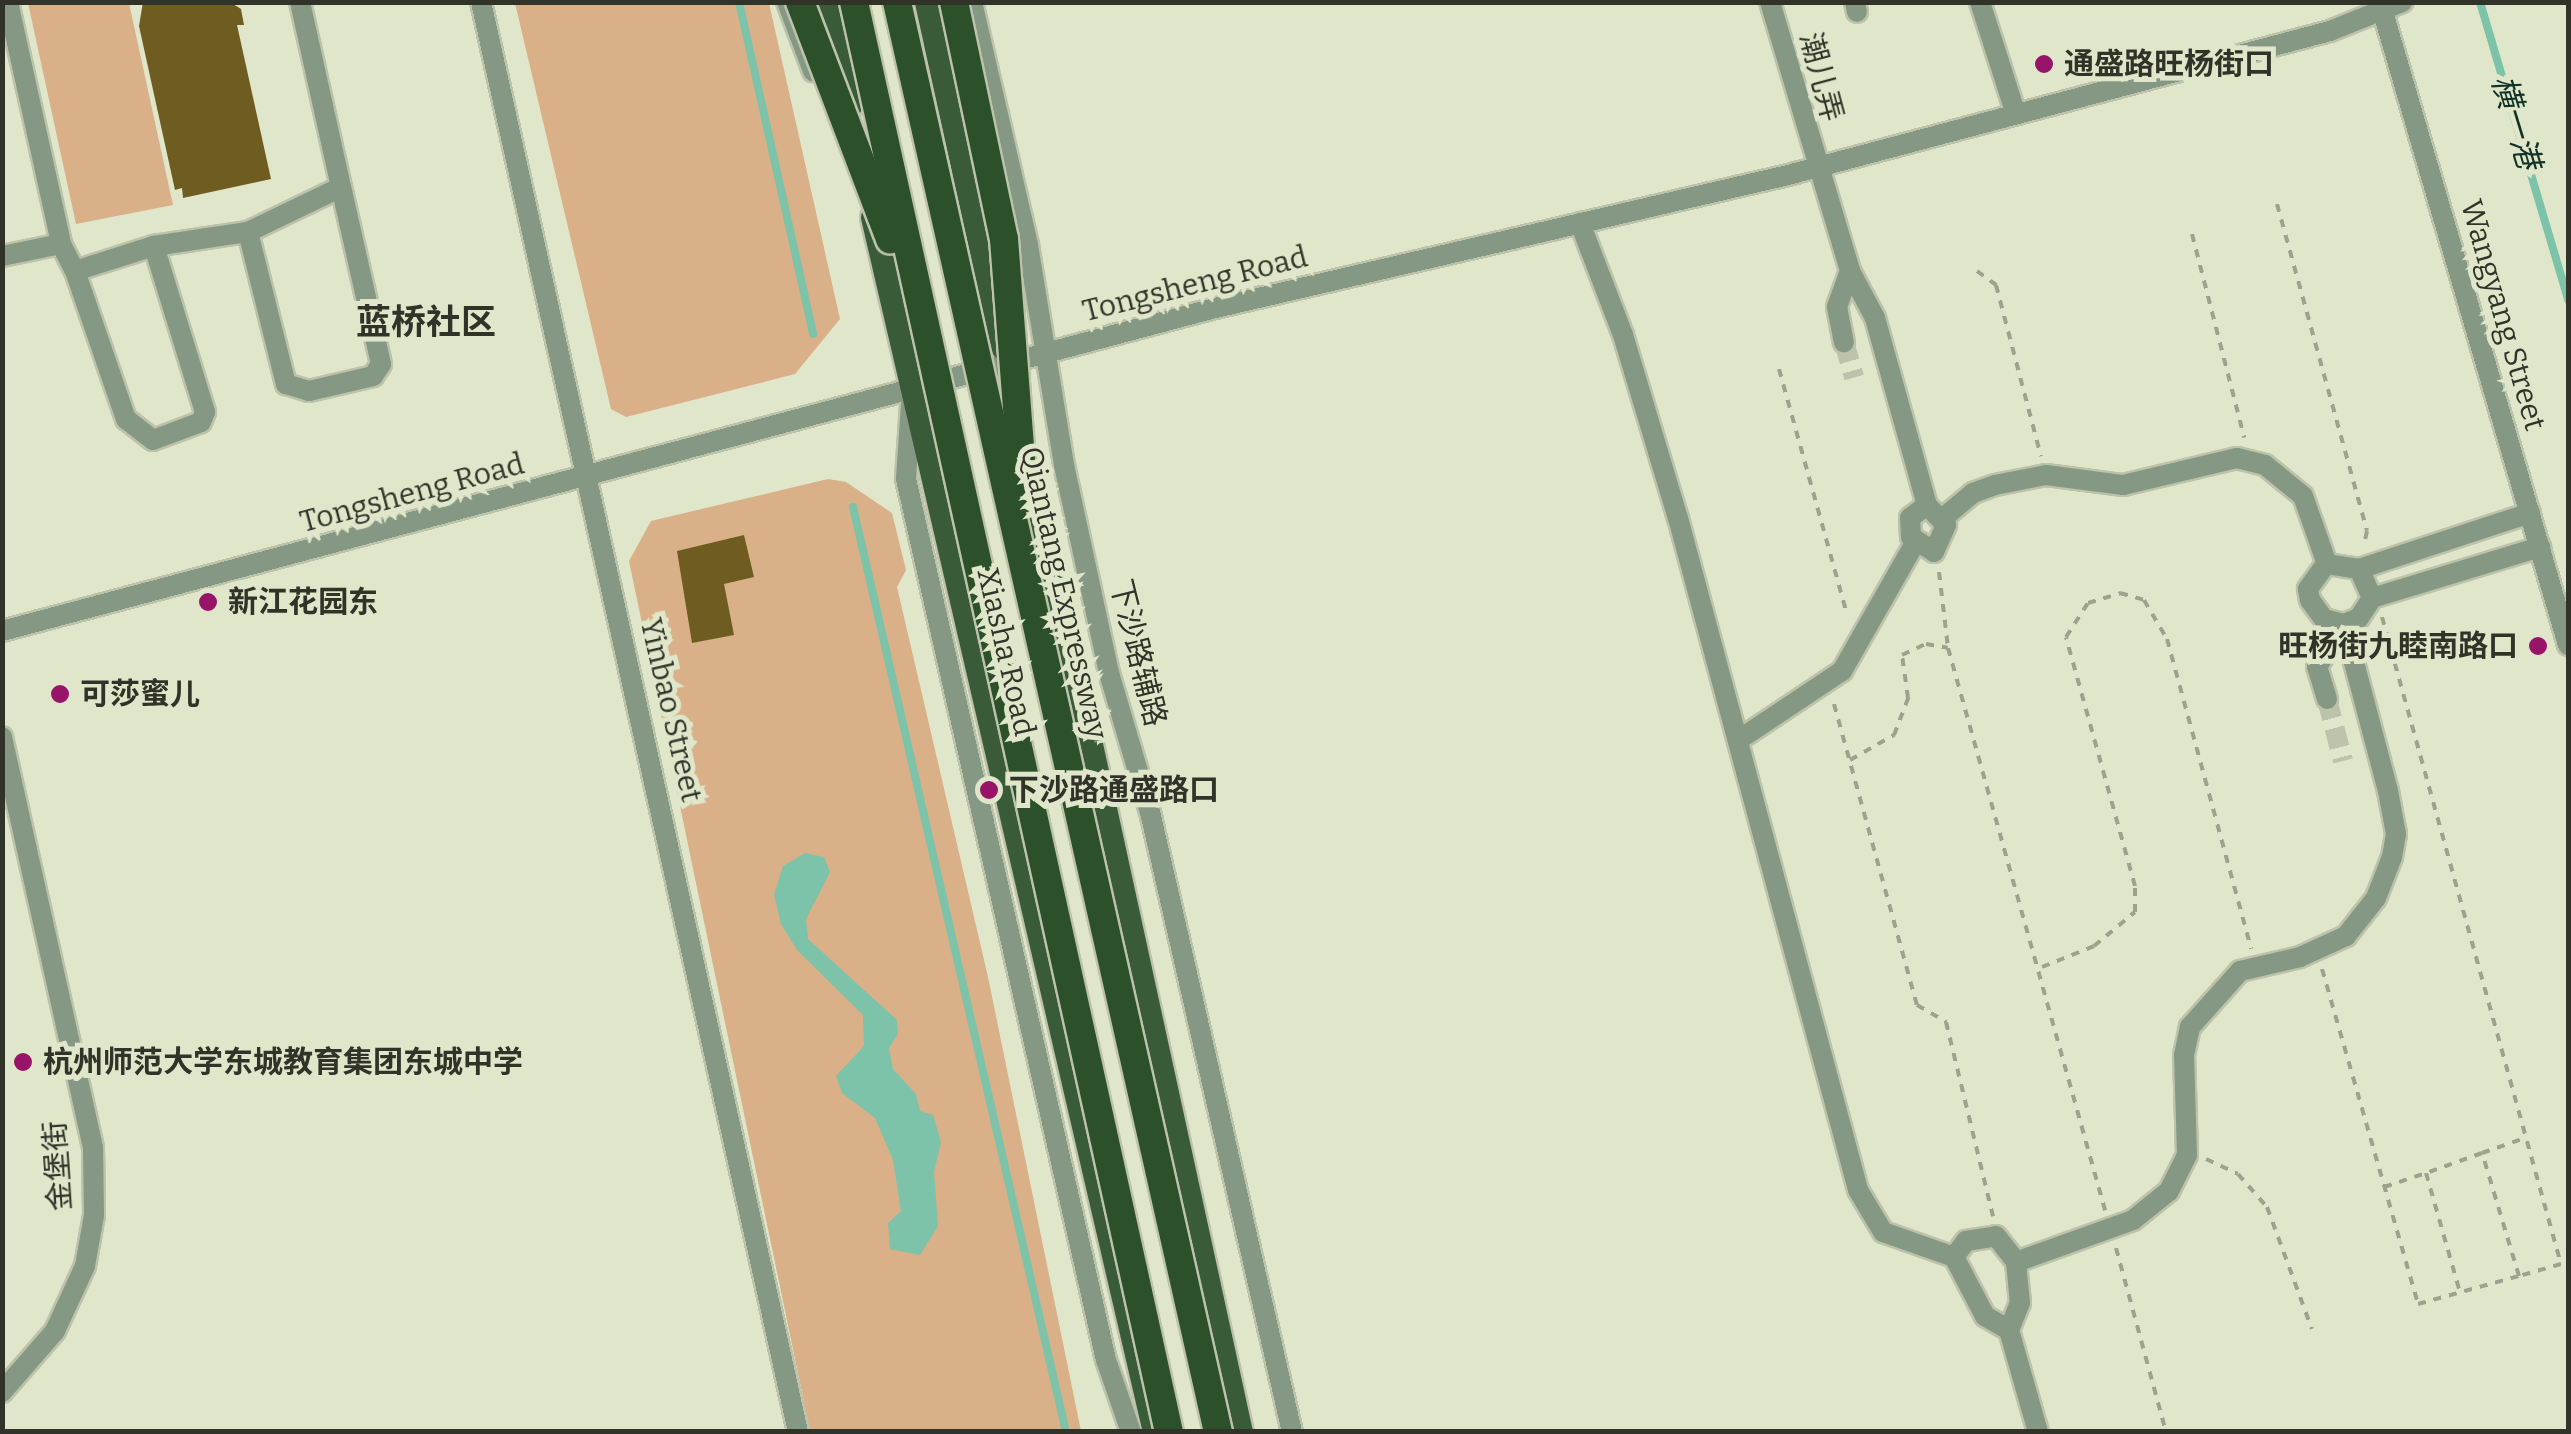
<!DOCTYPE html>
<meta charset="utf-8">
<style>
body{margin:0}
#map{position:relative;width:2571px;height:1434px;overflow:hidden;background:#e0e6ca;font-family:Bitter,"Noto Sans SC",serif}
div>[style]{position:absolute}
.green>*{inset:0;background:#d9b088}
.water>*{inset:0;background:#7cc3a9}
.stream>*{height:8px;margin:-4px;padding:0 4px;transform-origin:4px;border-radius:4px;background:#7cc3a9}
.building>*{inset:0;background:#6f5c21}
.minor-tunnel>*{height:20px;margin-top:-10px;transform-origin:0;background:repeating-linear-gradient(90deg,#bdc2aa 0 20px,transparent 0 30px)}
.path>*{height:4px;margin-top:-2px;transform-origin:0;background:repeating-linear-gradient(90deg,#9ea28d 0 8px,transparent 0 16px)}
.roads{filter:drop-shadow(2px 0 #bdc2aa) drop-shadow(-2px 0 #bdc2aa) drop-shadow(0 2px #bdc2aa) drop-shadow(0 -2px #bdc2aa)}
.minor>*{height:20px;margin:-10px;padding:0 10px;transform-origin:10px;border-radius:10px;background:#859884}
.tertiary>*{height:20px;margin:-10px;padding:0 10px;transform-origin:10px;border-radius:10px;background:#859884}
.primary>*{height:25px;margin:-12.5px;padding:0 12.5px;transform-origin:12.5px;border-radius:12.5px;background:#395b38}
.bridges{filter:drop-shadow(2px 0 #bdc2aa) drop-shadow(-2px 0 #bdc2aa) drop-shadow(0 2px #bdc2aa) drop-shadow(0 -2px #bdc2aa)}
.trunk-bridge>*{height:28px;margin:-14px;padding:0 14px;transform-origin:14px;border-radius:14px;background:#2b502a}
.dots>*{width:28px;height:28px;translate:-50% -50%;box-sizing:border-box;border:5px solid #e0e6ca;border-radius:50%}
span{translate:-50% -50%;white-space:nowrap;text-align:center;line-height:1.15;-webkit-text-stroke:10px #e0e6ca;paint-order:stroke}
.poi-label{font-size:30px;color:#313328;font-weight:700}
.left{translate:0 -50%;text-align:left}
.right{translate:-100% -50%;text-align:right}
.street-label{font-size:30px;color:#313328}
.water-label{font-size:32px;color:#103227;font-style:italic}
.quarter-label{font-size:35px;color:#313328;font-weight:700}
.frame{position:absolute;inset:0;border:5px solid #313328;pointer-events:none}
</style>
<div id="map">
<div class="green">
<div style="clip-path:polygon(28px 3px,129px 3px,173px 205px,76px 224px)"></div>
<div style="clip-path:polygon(515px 3px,769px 3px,840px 319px,795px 374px,626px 417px,611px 409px)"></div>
<div style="clip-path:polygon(828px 479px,846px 482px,892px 513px,906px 570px,897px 587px,988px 977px,1081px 1431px,810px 1431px,629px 561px,651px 521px)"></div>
</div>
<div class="water">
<div style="clip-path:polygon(805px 853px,824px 857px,830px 872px,806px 919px,808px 939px,897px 1020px,898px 1034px,889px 1048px,893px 1069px,916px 1094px,920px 1111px,933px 1115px,941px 1142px,934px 1172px,938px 1226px,920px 1255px,890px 1249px,888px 1223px,901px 1211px,893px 1160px,875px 1118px,842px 1093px,836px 1076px,864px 1046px,863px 1015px,797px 950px,781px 924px,774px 895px,783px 866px)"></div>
</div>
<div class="stream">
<div style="left:739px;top:2px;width:340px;rotate:77.4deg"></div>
<div style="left:2480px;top:2px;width:311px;rotate:73.5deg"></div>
<div style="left:853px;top:507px;width:949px;rotate:77.03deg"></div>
</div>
<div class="building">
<div style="clip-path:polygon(143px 2px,230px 2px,241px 9px,244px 25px,237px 25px,271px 179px,183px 198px,182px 188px,175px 190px,139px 26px)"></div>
<div style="clip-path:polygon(744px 535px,754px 577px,724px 584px,734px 635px,692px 643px,677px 551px)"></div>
</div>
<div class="minor-tunnel">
<div style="left:1844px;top:342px;width:37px;rotate:74deg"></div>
<div style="left:2327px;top:699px;width:64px;rotate:75.5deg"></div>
</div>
<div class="path">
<div style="left:2277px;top:204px;width:339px;rotate:74.6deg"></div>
<div style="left:2367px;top:531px;width:13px;rotate:103deg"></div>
<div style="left:2192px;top:234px;width:210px;rotate:75.6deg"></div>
<div style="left:1977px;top:271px;width:24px;rotate:36deg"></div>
<div style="left:1996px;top:285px;width:177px;rotate:75.3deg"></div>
<div style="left:1779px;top:369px;width:255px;rotate:74.5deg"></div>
<div style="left:1939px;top:572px;width:77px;rotate:83.2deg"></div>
<div style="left:1948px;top:648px;width:584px;rotate:74.39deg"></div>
<div style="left:2382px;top:617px;width:671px;rotate:74.54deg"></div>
<div style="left:2561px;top:1264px;width:44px;rotate:164.1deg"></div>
<div style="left:1834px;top:704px;width:312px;rotate:74.6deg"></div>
<div style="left:1917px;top:1005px;width:34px;rotate:30deg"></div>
<div style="left:1946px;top:1022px;width:200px;rotate:76.4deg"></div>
<div style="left:1850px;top:760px;width:51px;rotate:-29.6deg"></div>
<div style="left:1894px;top:735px;width:40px;rotate:-69deg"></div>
<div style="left:1908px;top:698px;width:43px;rotate:-97.9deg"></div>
<div style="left:1902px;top:655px;width:26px;rotate:-25deg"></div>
<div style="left:1926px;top:644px;width:22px;rotate:10deg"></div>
<div style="left:2042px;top:967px;width:56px;rotate:-22deg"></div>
<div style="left:2094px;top:946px;width:53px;rotate:-39.7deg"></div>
<div style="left:2135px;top:912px;width:26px;rotate:-90deg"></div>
<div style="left:2135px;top:886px;width:258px;rotate:-105.5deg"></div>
<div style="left:2066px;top:637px;width:40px;rotate:-57.1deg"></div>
<div style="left:2088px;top:603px;width:34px;rotate:-17deg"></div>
<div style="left:2120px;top:593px;width:25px;rotate:16deg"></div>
<div style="left:2144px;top:600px;width:45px;rotate:59.5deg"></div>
<div style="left:2167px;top:639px;width:321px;rotate:74.8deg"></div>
<div style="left:2322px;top:969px;width:348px;rotate:74deg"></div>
<div style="left:2418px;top:1304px;width:105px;rotate:-15.5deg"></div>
<div style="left:2519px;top:1276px;width:128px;rotate:-106.7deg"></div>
<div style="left:2482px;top:1153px;width:59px;rotate:160.3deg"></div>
<div style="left:2426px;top:1173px;width:124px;rotate:74.1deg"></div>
<div style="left:2482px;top:1153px;width:42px;rotate:-19.3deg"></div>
<div style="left:2206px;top:1159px;width:35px;rotate:25deg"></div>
<div style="left:2238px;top:1174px;width:44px;rotate:48.7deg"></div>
<div style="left:2267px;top:1207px;width:130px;rotate:69.8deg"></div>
<div style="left:2384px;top:1187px;width:44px;rotate:-18.4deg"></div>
<div style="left:2116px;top:1248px;width:191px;rotate:74.8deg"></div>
</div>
<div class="roads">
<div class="minor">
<div style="left:8px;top:2px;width:248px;rotate:77.6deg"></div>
<div style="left:61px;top:244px;width:30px;rotate:63deg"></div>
<div style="left:75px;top:271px;width:83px;rotate:-17.6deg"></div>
<div style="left:154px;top:246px;width:95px;rotate:-8.5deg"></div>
<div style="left:248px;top:232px;width:103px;rotate:-25.8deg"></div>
<div style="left:341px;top:187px;width:189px;rotate:-102.5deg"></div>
<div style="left:481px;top:2px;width:1465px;rotate:77.5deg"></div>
<div style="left:787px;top:2px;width:74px;rotate:69.4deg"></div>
<div style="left:972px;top:2px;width:249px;rotate:77deg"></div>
<div style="left:1028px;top:245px;width:223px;rotate:80.7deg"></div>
<div style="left:1064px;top:465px;width:213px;rotate:77.8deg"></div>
<div style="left:1109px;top:673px;width:145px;rotate:73.6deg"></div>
<div style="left:1150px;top:812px;width:636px;rotate:77.1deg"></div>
<div style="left:1770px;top:2px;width:281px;rotate:73.4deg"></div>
<div style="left:1850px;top:271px;width:38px;rotate:110deg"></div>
<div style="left:1837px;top:307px;width:36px;rotate:79deg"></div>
<div style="left:1855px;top:2px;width:10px;rotate:79deg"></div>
<div style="left:1980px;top:2px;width:115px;rotate:72.3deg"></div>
<div style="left:1580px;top:223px;width:120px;rotate:69deg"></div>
<div style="left:1623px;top:335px;width:191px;rotate:73.3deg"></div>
<div style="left:1678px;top:518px;width:696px;rotate:75deg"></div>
<div style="left:1858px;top:1190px;width:49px;rotate:59.2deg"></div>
<div style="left:1883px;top:1232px;width:75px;rotate:19.4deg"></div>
<div style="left:248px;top:232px;width:157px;rotate:76deg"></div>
<div style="left:286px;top:384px;width:24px;rotate:17deg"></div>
<div style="left:309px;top:391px;width:66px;rotate:-13.2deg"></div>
<div style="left:373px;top:376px;width:14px;rotate:-56deg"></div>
<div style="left:381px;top:364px;width:181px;rotate:-102.7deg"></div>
<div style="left:2px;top:256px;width:60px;rotate:-11.5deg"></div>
<div style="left:75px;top:271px;width:157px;rotate:71deg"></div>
<div style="left:126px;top:419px;width:34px;rotate:38deg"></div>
<div style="left:153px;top:440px;width:51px;rotate:-20.6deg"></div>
<div style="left:201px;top:422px;width:11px;rotate:-68deg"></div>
<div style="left:205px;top:412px;width:174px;rotate:-107.1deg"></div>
<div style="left:1850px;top:271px;width:53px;rotate:62deg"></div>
<div style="left:1875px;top:318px;width:194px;rotate:74.5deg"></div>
<div style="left:1927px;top:505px;width:21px;rotate:143deg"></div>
<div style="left:1910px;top:518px;width:19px;rotate:87deg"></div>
<div style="left:1911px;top:537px;width:27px;rotate:33deg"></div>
<div style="left:1934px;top:552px;width:30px;rotate:-66deg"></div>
<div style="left:1946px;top:525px;width:28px;rotate:-134deg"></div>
<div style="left:911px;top:405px;width:74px;rotate:93.9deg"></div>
<div style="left:906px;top:479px;width:903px;rotate:77.21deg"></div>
<div style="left:1106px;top:1360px;width:76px;rotate:70.9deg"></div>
<div style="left:1942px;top:519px;width:40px;rotate:-40deg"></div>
<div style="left:1973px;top:493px;width:23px;rotate:-20deg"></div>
<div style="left:1995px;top:485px;width:52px;rotate:-11.1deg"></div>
<div style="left:2046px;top:475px;width:78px;rotate:7.4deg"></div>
<div style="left:2123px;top:485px;width:117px;rotate:-13.3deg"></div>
<div style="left:2237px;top:458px;width:29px;rotate:14deg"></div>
<div style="left:2265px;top:465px;width:49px;rotate:39.2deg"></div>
<div style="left:2303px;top:496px;width:72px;rotate:70.6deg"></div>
<div style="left:2359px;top:569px;width:180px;rotate:-18.1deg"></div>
<div style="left:2372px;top:598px;width:176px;rotate:-16.9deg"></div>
<div style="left:2327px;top:699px;width:34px;rotate:-107deg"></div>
<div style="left:2317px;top:667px;width:51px;rotate:-57.9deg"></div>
<div style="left:2344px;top:624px;width:16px;rotate:-22deg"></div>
<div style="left:2359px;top:618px;width:24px;rotate:-57deg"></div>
<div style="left:2372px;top:598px;width:32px;rotate:-114deg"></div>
<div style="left:2359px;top:569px;width:33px;rotate:-171deg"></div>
<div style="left:2326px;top:564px;width:31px;rotate:126deg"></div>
<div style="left:2308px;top:589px;width:11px;rotate:80deg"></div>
<div style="left:2310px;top:600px;width:24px;rotate:54deg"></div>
<div style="left:2324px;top:619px;width:21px;rotate:14deg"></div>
<div style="left:2px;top:737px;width:421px;rotate:77.5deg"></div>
<div style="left:93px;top:1148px;width:67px;rotate:89.1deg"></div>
<div style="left:94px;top:1215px;width:52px;rotate:100deg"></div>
<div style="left:85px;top:1266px;width:72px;rotate:114.8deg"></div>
<div style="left:55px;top:1331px;width:81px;rotate:131deg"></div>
<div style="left:1740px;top:739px;width:123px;rotate:-33.7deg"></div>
<div style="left:1842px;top:671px;width:147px;rotate:-60.3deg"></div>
<div style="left:2009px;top:1330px;width:28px;rotate:-150deg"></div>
<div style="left:1985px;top:1316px;width:67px;rotate:-117.7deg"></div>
<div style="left:1954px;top:1257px;width:20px;rotate:-53deg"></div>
<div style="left:1966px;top:1241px;width:30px;rotate:-9deg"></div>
<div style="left:1996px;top:1236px;width:33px;rotate:52deg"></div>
<div style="left:2038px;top:1432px;width:106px;rotate:-105.9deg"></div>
<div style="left:2009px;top:1330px;width:29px;rotate:-68deg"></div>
<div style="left:2020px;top:1303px;width:41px;rotate:-95.6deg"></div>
<div style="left:2016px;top:1262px;width:124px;rotate:-19.7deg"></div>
<div style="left:2133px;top:1220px;width:46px;rotate:-38.9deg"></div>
<div style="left:2169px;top:1191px;width:40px;rotate:-63.4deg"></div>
<div style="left:2187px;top:1155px;width:100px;rotate:-91.7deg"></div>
<div style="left:2184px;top:1055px;width:29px;rotate:-78deg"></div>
<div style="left:2190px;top:1027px;width:75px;rotate:-48.2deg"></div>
<div style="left:2240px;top:971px;width:62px;rotate:-13.1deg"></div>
<div style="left:2300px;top:957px;width:51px;rotate:-24.5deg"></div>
<div style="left:2346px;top:936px;width:48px;rotate:-51.7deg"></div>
<div style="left:2376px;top:898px;width:44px;rotate:-68.7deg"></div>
<div style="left:2392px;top:857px;width:23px;rotate:-80deg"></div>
<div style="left:2396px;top:834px;width:44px;rotate:-100.5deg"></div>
<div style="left:2388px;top:791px;width:173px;rotate:-104.8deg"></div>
</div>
<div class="tertiary">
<div style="left:2380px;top:2px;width:670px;rotate:73.7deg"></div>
<div style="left:2px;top:631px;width:1251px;rotate:-14.91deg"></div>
<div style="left:1211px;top:309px;width:592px;rotate:-13.07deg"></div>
<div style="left:1788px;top:175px;width:561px;rotate:-14.88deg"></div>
<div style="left:2330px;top:31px;width:78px;rotate:-21.9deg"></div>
</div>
<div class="primary">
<div style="left:826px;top:2px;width:106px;rotate:77.4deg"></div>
<div style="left:927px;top:2px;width:353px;rotate:77.6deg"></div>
<div style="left:873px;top:217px;width:1247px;rotate:76.93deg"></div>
<div style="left:1030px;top:469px;width:986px;rotate:77.7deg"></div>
</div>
</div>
<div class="bridges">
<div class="trunk-bridge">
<div style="left:800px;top:2px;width:254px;rotate:69.2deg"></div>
<div style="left:854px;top:2px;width:1464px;rotate:77.58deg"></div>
<div style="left:897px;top:2px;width:1466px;rotate:77.35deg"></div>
<div style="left:954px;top:2px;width:242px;rotate:78.1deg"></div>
<div style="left:1004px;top:239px;width:260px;rotate:85.6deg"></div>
</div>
</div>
<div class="dots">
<div style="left:2044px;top:64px;background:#981469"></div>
<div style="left:208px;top:602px;background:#981469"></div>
<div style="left:2538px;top:646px;background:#981469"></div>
<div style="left:60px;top:694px;background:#981469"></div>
<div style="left:989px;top:790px;background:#981469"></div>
<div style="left:23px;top:1062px;background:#981469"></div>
</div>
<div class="poi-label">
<span class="left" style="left:2064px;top:64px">通盛路旺杨街口</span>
<span class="left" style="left:228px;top:602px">新江花园东</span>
<span class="right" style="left:2518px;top:646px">旺杨街九睦南路口</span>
<span class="left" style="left:80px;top:694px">可莎蜜儿</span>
<span class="left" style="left:1009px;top:790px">下沙路通盛路口</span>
<span class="left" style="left:43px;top:1062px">杭州师范大学东城教育集团东城中学</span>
</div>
<div class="street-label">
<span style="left:1821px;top:77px;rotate:75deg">潮儿弄</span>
<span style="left:1195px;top:284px;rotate:-14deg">Tongsheng Road</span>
<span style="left:2503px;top:315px;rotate:74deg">Wangyang Street</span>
<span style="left:412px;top:493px;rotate:-15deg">Tongsheng Road</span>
<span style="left:1064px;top:593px;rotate:77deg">Qiantang Expressway</span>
<span style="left:1006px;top:652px;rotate:77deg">Xiasha Road</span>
<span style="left:1138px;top:653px;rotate:76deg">下沙路辅路</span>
<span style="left:671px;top:710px;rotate:77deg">Yinbao Street</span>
<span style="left:58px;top:1166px;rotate:-94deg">金堡街</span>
</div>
<div class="water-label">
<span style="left:2516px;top:122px;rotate:73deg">横一港</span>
</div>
<div class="quarter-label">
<span style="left:426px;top:322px">蓝桥社区</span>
</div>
<div class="frame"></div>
</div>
